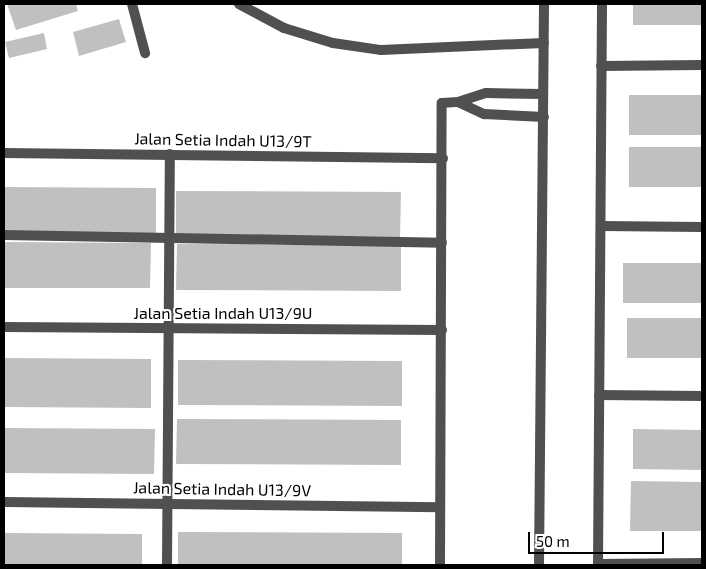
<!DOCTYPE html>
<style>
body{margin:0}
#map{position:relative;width:706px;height:569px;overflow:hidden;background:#fff;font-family:"Exo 2",sans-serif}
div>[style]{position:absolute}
.building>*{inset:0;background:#c0c0c0}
.lane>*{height:10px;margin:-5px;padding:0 5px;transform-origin:5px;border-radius:5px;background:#505050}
.street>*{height:10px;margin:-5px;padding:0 5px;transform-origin:5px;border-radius:5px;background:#505050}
span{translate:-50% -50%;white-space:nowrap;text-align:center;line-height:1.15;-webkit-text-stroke:4px #fff;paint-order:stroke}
.street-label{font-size:16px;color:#000}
.frame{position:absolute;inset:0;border:5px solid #000;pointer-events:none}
.scale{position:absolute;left:528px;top:532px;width:136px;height:22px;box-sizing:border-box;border:2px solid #000;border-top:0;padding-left:6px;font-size:15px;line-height:18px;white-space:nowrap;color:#000;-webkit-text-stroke:4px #fff;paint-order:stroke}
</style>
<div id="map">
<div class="building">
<div style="clip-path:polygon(7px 4px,76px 4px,78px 11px,16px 30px)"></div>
<div style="clip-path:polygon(633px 4px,702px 4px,702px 25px,633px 25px)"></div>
<div style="clip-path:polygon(119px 19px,126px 42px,79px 56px,73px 32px)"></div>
<div style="clip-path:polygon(44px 33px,47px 49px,9px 58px,5px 42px)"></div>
<div style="clip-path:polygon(629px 95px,702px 95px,702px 135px,629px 135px)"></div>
<div style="clip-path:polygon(629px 147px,702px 147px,702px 187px,629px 187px)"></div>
<div style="clip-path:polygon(4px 187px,156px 188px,156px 234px,4px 233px)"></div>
<div style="clip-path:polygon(176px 191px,401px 192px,400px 237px,176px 236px)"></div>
<div style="clip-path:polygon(4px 242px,151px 243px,150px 288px,4px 288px)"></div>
<div style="clip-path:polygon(177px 244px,401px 245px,401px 291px,176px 290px)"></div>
<div style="clip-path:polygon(623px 263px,702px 263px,702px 303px,623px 303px)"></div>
<div style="clip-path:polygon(627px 318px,702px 318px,702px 358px,627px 358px)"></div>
<div style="clip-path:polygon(4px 358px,151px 359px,151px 408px,4px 407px)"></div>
<div style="clip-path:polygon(178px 360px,402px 361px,402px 406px,178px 405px)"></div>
<div style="clip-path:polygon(177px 419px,401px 420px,401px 465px,176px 464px)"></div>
<div style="clip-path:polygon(4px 428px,155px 429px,154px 474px,4px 473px)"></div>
<div style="clip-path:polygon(633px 429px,702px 430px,702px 470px,633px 469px)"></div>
<div style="clip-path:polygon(631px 481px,702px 482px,702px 531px,630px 531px)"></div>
<div style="clip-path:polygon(178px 532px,402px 533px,402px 565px,178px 565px)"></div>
<div style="clip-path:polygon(4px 533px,142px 534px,142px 565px,4px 565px)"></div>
</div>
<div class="lane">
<div style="left:132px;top:4px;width:51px;rotate:75.1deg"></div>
<div style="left:239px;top:4px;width:51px;rotate:28.1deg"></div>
<div style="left:284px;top:28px;width:51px;rotate:17deg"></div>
<div style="left:333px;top:43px;width:49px;rotate:8.3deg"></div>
<div style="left:381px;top:50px;width:163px;rotate:-2.5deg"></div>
<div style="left:4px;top:235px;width:438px;rotate:1deg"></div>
<div style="left:167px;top:565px;width:411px;rotate:-89.6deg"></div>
</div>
<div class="street">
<div style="left:601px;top:66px;width:101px;rotate:-0.6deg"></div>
<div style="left:458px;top:102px;width:29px;rotate:25deg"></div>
<div style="left:484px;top:114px;width:60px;rotate:2.9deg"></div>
<div style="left:4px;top:153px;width:439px;rotate:0.7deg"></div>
<div style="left:601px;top:226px;width:101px;rotate:0.6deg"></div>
<div style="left:4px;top:327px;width:438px;rotate:0.4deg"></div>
<div style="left:599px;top:395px;width:103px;rotate:0.6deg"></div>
<div style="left:4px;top:502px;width:436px;rotate:0.7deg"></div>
<div style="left:598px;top:564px;width:104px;rotate:-0.6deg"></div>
<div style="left:440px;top:565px;width:462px;rotate:-89.8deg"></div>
<div style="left:442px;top:103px;width:16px;rotate:-4deg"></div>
<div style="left:458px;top:102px;width:29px;rotate:-18deg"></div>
<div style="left:486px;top:93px;width:57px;rotate:1deg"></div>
<div style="left:539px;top:565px;width:561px;rotate:-89.49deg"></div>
<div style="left:598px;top:565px;width:561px;rotate:-89.59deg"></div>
</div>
<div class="street-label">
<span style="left:223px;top:140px;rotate:1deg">Jalan Setia Indah U13/9T</span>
<span style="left:223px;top:313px">Jalan Setia Indah U13/9U</span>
<span style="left:222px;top:489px;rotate:1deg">Jalan Setia Indah U13/9V</span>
</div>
<div class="frame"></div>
<div class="scale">50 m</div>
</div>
